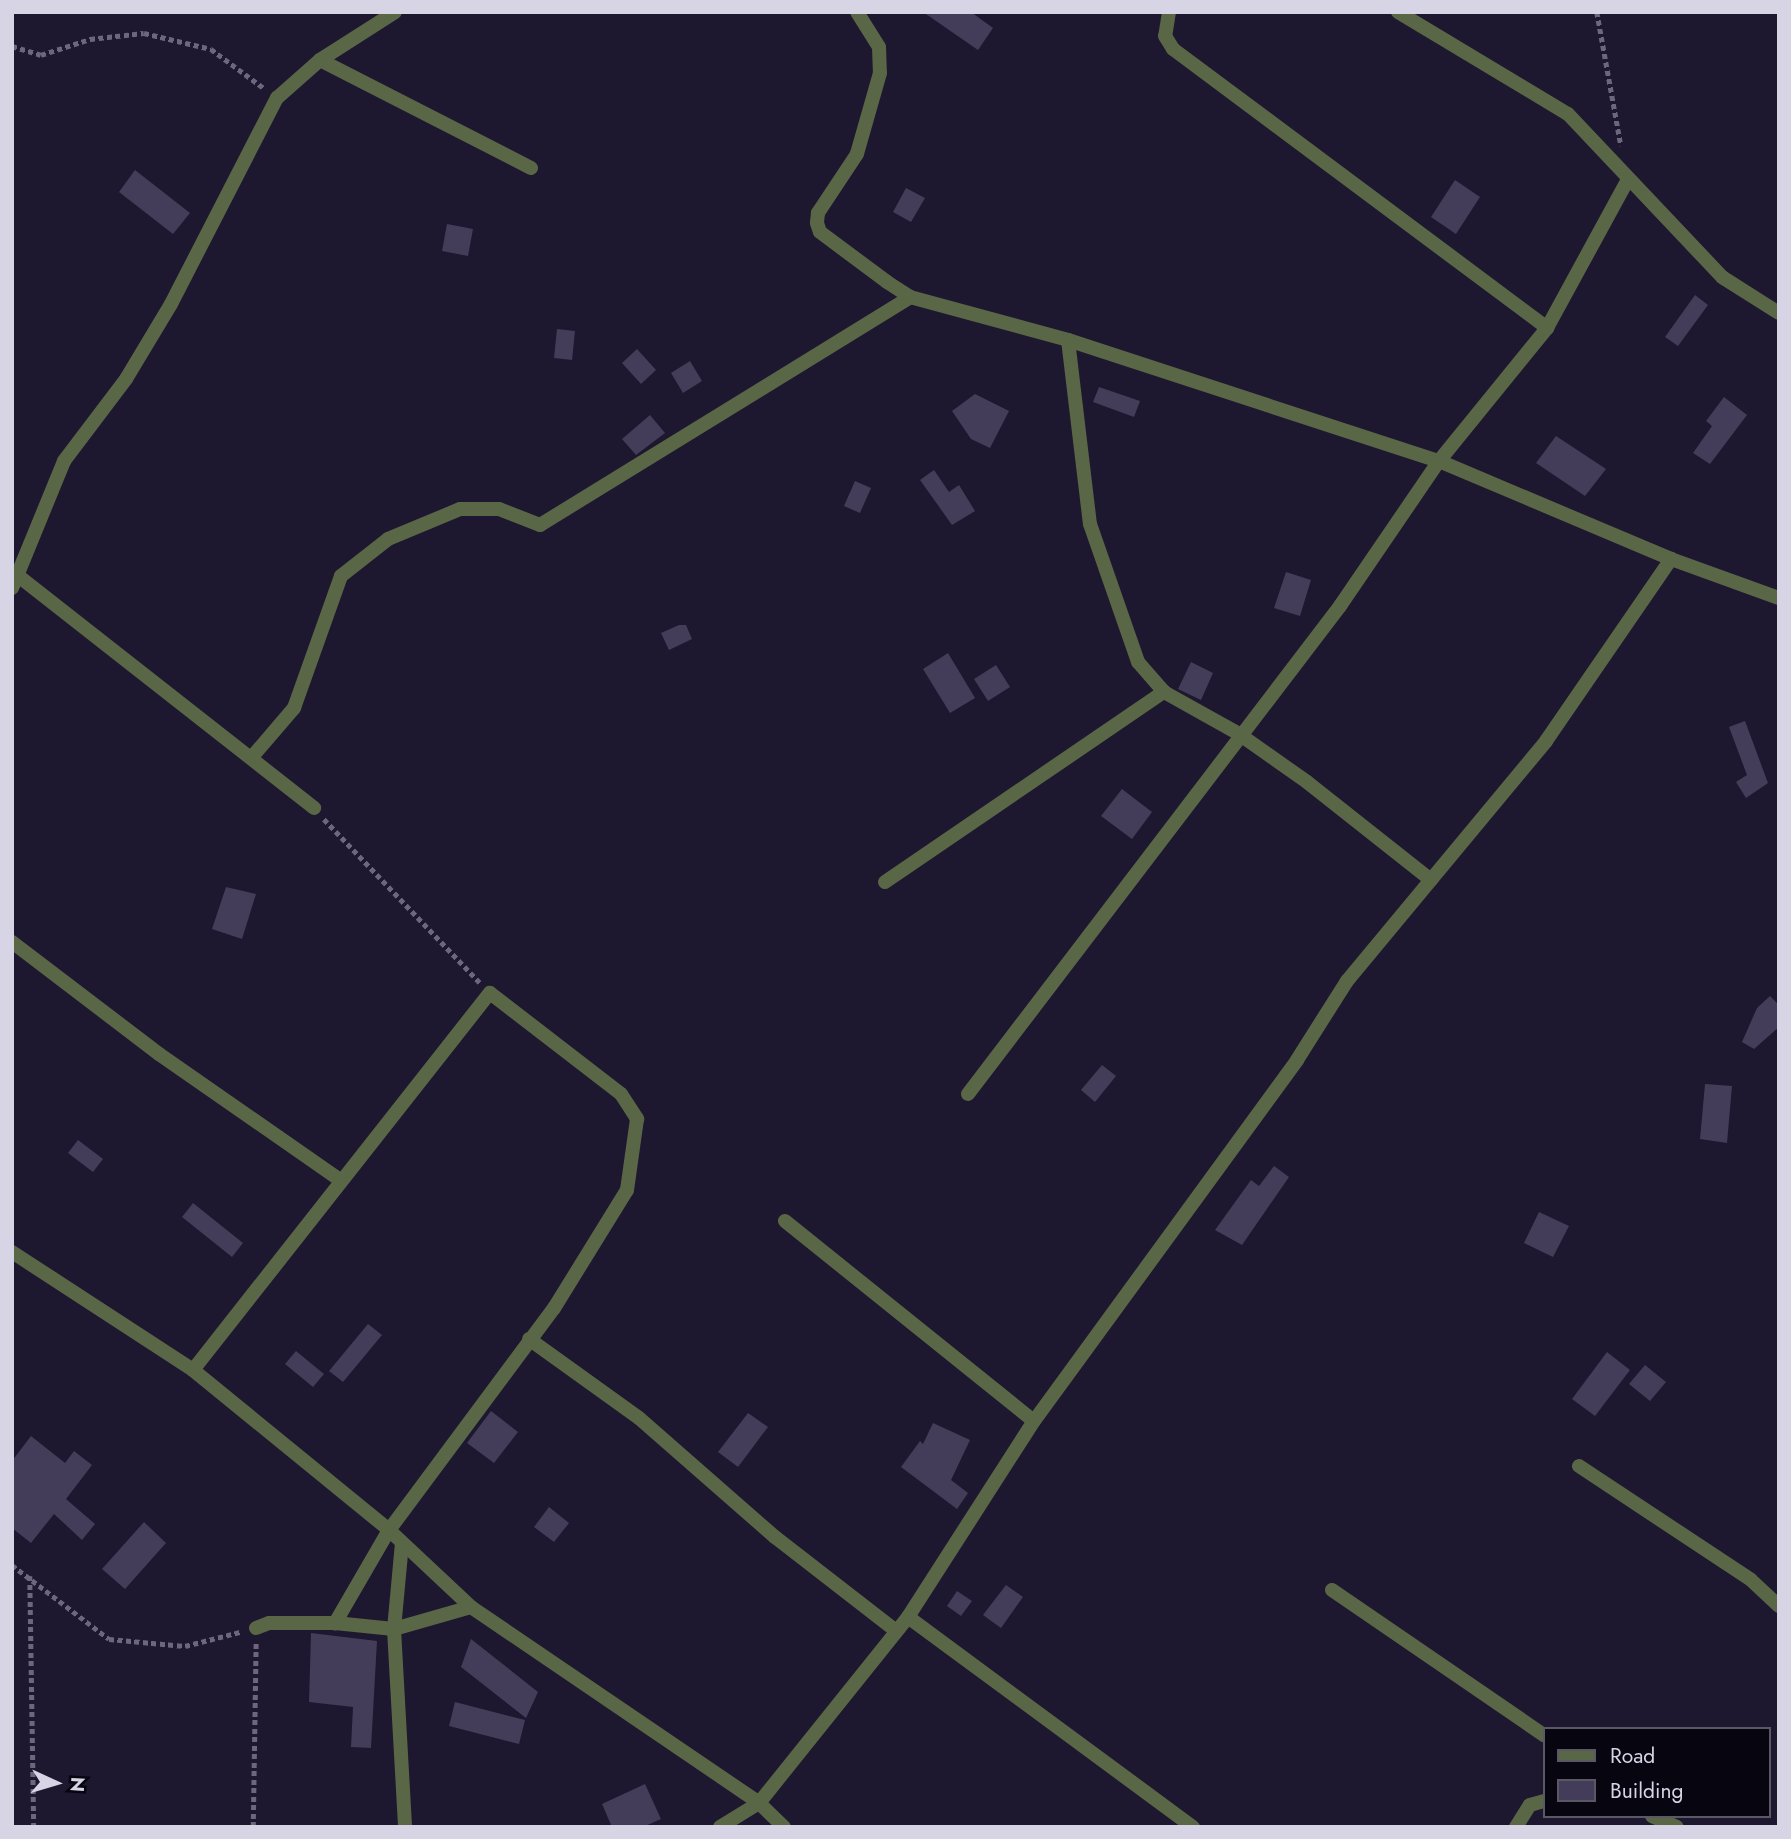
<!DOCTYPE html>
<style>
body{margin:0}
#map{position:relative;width:1791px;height:1839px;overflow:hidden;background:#1e1730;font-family:Jost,sans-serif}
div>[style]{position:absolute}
.building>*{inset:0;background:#443d59}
.path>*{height:4.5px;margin-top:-2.25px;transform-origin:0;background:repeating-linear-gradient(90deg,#6c677d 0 5px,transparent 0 8.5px)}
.street>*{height:14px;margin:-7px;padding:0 7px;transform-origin:7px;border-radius:7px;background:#596746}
span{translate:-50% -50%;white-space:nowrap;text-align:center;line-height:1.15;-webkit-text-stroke:5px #07050f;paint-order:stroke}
.frame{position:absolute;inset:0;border:14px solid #d7d4e5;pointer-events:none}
.legend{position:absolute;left:1543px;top:1727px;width:228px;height:91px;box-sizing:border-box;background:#07050f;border:2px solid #5a5865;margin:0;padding:9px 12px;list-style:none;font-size:21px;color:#d7d4e5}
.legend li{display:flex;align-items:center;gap:14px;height:35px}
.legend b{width:35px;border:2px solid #5a5865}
.north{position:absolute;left:21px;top:1748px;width:70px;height:70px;-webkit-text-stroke:5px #07050f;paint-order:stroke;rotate:94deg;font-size:19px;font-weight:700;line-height:28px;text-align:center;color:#d7d4e5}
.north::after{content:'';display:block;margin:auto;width:24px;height:32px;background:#d7d4e5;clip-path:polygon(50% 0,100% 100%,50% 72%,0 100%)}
</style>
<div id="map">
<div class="building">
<div style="clip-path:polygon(923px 12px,971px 12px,993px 28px,978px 50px)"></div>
<div style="clip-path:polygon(135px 170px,190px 213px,173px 234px,119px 192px)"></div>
<div style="clip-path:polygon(1455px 180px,1480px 197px,1456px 234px,1431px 217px)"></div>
<div style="clip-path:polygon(906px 188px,925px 198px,911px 222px,893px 212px)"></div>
<div style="clip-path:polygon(447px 224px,473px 229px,468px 256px,442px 251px)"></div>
<div style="clip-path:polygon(1695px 295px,1708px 305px,1678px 346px,1665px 337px)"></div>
<div style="clip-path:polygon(557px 329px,575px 331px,572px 360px,554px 358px)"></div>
<div style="clip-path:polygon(637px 349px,656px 370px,641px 384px,622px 363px)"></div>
<div style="clip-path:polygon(690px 361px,702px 381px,683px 393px,671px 373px)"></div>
<div style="clip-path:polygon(1099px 387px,1140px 401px,1134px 417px,1093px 402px)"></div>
<div style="clip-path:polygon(975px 394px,1009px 411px,990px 448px,971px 439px,952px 411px)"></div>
<div style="clip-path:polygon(1724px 397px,1747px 415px,1710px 464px,1693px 453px,1712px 426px,1706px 421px)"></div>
<div style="clip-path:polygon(650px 415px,665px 433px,636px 455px,622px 439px)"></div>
<div style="clip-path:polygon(1556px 436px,1606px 469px,1585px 496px,1536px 463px)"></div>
<div style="clip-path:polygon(934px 470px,949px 492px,959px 485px,975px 511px,952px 525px,920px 480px)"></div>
<div style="clip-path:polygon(855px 481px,871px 488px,860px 513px,844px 506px)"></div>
<div style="clip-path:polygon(1286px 572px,1311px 580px,1300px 616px,1274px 608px)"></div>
<div style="clip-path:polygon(679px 625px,686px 625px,692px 639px,669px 650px,661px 633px)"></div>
<div style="clip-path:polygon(948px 653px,975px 698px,950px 713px,923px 669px)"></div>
<div style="clip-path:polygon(1191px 662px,1213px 673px,1201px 700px,1178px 689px)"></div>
<div style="clip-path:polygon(996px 665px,1010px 687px,988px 701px,974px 679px)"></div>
<div style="clip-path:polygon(1745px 721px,1768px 783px,1746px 798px,1736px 782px,1747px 775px,1729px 727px)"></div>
<div style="clip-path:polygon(1122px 789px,1152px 812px,1132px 839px,1101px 816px)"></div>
<div style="clip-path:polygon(226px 887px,256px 894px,242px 939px,212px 929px)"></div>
<div style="clip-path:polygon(1770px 996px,1779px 1005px,1779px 1027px,1754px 1049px,1742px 1042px,1757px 1008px)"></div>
<div style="clip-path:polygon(1102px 1065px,1116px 1076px,1095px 1102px,1081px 1090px)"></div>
<div style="clip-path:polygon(1705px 1084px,1732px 1086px,1727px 1143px,1700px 1139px)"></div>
<div style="clip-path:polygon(78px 1140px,103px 1159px,93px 1172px,68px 1153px)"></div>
<div style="clip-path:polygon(1274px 1166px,1289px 1177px,1242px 1245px,1215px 1230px,1251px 1180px,1259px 1186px)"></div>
<div style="clip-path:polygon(193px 1203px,243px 1243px,232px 1257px,182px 1217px)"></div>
<div style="clip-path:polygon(1539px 1212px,1569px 1226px,1553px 1257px,1524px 1243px)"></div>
<div style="clip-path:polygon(368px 1324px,382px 1335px,343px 1382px,329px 1371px)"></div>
<div style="clip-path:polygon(296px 1351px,324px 1374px,313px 1387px,285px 1364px)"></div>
<div style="clip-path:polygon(1607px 1352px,1630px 1370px,1595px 1416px,1572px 1399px)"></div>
<div style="clip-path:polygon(1645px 1365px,1666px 1382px,1650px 1401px,1629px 1384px)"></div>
<div style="clip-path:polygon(491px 1411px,518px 1432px,494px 1463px,467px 1443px)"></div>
<div style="clip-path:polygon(748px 1413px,768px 1427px,738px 1467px,718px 1452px)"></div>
<div style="clip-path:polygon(933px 1423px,970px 1440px,951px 1480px,968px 1493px,957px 1509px,901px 1467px,920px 1441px,923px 1444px)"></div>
<div style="clip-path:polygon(31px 1436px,65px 1463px,74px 1451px,92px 1465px,66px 1499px,95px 1524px,82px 1540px,54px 1514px,31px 1543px,12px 1528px,12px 1461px)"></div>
<div style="clip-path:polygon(549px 1507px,569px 1523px,554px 1542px,534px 1527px)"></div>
<div style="clip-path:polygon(144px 1522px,166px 1543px,125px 1589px,102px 1569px)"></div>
<div style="clip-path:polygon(1006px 1585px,1023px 1597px,1001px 1628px,983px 1615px)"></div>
<div style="clip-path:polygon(957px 1591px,972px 1601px,961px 1616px,947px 1606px)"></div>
<div style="clip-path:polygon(311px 1633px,377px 1641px,371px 1748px,351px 1747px,353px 1707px,309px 1702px)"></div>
<div style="clip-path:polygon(471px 1639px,538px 1692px,526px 1718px,461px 1667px)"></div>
<div style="clip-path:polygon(455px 1702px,525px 1720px,519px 1744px,449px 1726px)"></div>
<div style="clip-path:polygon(645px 1784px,661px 1819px,643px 1827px,612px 1827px,602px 1804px)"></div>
</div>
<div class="path">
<div style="left:1597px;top:12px;width:136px;rotate:79.8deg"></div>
<div style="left:12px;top:46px;width:30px;rotate:17deg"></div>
<div style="left:41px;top:55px;width:52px;rotate:-18.1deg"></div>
<div style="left:90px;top:39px;width:54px;rotate:-6.3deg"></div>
<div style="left:144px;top:33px;width:69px;rotate:13.4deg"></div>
<div style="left:211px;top:49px;width:67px;rotate:36.5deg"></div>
<div style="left:324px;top:819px;width:226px;rotate:46.4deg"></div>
<div style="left:12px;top:1565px;width:122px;rotate:37.3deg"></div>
<div style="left:109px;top:1639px;width:76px;rotate:5.3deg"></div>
<div style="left:185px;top:1646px;width:57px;rotate:-14.3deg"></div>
<div style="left:30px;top:1576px;width:251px;rotate:89.1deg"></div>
<div style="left:253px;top:1827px;width:185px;rotate:-89.1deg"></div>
</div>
<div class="street">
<div style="left:857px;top:12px;width:41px;rotate:57.8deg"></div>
<div style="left:879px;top:47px;width:26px;rotate:88deg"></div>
<div style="left:880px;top:73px;width:84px;rotate:105.9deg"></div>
<div style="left:857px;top:154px;width:71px;rotate:123.5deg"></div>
<div style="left:818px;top:213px;width:10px;rotate:96deg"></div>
<div style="left:817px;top:223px;width:9px;rotate:72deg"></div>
<div style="left:820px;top:232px;width:84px;rotate:36.7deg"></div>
<div style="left:887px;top:282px;width:27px;rotate:33deg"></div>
<div style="left:910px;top:297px;width:164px;rotate:15.2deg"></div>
<div style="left:1068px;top:340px;width:390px;rotate:18.1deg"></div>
<div style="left:1439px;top:461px;width:252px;rotate:22.9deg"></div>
<div style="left:1671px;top:559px;width:115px;rotate:19.9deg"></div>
<div style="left:1169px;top:12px;width:24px;rotate:99deg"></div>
<div style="left:1165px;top:36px;width:15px;rotate:58deg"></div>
<div style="left:1173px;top:49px;width:467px;rotate:36.7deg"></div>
<div style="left:1398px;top:12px;width:198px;rotate:31deg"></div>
<div style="left:1568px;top:114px;width:224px;rotate:46.6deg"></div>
<div style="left:1722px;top:277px;width:67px;rotate:32.3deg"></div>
<div style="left:320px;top:60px;width:237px;rotate:27.1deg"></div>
<div style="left:1068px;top:340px;width:185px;rotate:83.2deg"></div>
<div style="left:1090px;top:524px;width:146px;rotate:70.8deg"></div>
<div style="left:1138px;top:662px;width:40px;rotate:49deg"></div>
<div style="left:1164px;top:692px;width:86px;rotate:29.2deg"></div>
<div style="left:1239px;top:734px;width:83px;rotate:35.2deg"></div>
<div style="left:1307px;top:782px;width:158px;rotate:38.3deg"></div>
<div style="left:12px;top:571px;width:384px;rotate:38.1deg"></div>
<div style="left:12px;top:588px;width:137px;rotate:-67.7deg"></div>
<div style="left:64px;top:461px;width:103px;rotate:-52.9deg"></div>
<div style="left:126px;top:379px;width:87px;rotate:-59deg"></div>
<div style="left:171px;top:304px;width:232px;rotate:-62.8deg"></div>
<div style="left:277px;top:98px;width:57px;rotate:-41.5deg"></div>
<div style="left:320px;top:60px;width:89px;rotate:-32.6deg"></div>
<div style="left:252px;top:757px;width:65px;rotate:-49.4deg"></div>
<div style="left:294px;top:708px;width:140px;rotate:-70.4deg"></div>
<div style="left:341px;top:576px;width:60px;rotate:-38.2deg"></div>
<div style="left:388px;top:539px;width:78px;rotate:-22.6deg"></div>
<div style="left:460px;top:509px;width:39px"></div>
<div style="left:499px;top:509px;width:44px;rotate:21.3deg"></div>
<div style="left:540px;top:525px;width:435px;rotate:-31.6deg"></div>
<div style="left:885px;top:882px;width:338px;rotate:-34.3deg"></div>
<div style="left:12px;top:942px;width:185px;rotate:37.3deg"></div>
<div style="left:159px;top:1054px;width:221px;rotate:34.8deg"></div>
<div style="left:968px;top:1094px;width:614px;rotate:-52.68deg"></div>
<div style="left:1340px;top:606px;width:176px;rotate:-55.7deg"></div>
<div style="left:1439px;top:461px;width:171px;rotate:-50.9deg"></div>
<div style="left:1547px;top:328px;width:167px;rotate:-61.4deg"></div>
<div style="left:785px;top:1221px;width:319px;rotate:38.8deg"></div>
<div style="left:12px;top:1252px;width:216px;rotate:33.1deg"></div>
<div style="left:193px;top:1370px;width:253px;rotate:39.2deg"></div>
<div style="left:389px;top:1530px;width:112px;rotate:43.2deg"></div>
<div style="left:471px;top:1607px;width:348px;rotate:34.2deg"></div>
<div style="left:759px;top:1803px;width:35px;rotate:44deg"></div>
<div style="left:529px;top:1339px;width:135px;rotate:35.7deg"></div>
<div style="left:639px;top:1418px;width:181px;rotate:41.2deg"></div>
<div style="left:775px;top:1537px;width:153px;rotate:37.8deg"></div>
<div style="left:193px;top:1370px;width:480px;rotate:-51.8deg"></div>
<div style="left:490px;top:993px;width:165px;rotate:37.6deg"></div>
<div style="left:621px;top:1094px;width:30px;rotate:57deg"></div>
<div style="left:637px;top:1119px;width:72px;rotate:98deg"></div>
<div style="left:627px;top:1190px;width:139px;rotate:121.7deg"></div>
<div style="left:554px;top:1308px;width:277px;rotate:126.6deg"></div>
<div style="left:389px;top:1530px;width:108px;rotate:120.1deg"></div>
<div style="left:1579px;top:1466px;width:206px;rotate:33.5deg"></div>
<div style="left:1751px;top:1580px;width:38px;rotate:43deg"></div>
<div style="left:402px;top:1543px;width:86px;rotate:95.3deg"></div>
<div style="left:394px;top:1629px;width:198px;rotate:86.8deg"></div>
<div style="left:1332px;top:1590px;width:257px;rotate:34.4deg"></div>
<div style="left:908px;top:1617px;width:354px;rotate:36.4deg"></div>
<div style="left:256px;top:1628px;width:14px;rotate:-21deg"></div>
<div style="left:269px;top:1623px;width:66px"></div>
<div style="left:335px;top:1623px;width:59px;rotate:5.8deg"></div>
<div style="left:394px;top:1629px;width:80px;rotate:-15.9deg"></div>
<div style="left:1652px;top:1816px;width:27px;rotate:24deg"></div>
<div style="left:720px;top:1827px;width:46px;rotate:-31.6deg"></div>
<div style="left:759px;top:1803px;width:238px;rotate:-51.3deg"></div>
<div style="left:908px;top:1617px;width:233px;rotate:-57.3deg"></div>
<div style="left:1034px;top:1421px;width:447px;rotate:-53.9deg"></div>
<div style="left:1297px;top:1060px;width:93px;rotate:-57.7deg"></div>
<div style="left:1347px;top:981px;width:312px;rotate:-50.3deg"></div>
<div style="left:1546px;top:741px;width:221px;rotate:-55.5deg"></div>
<div style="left:1516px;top:1827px;width:26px;rotate:-58deg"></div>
<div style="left:1530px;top:1805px;width:15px;rotate:-16deg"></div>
</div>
<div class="frame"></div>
<ul class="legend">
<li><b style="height:9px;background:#596746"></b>Road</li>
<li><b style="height:19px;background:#443d59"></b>Building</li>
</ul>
<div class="north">N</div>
</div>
